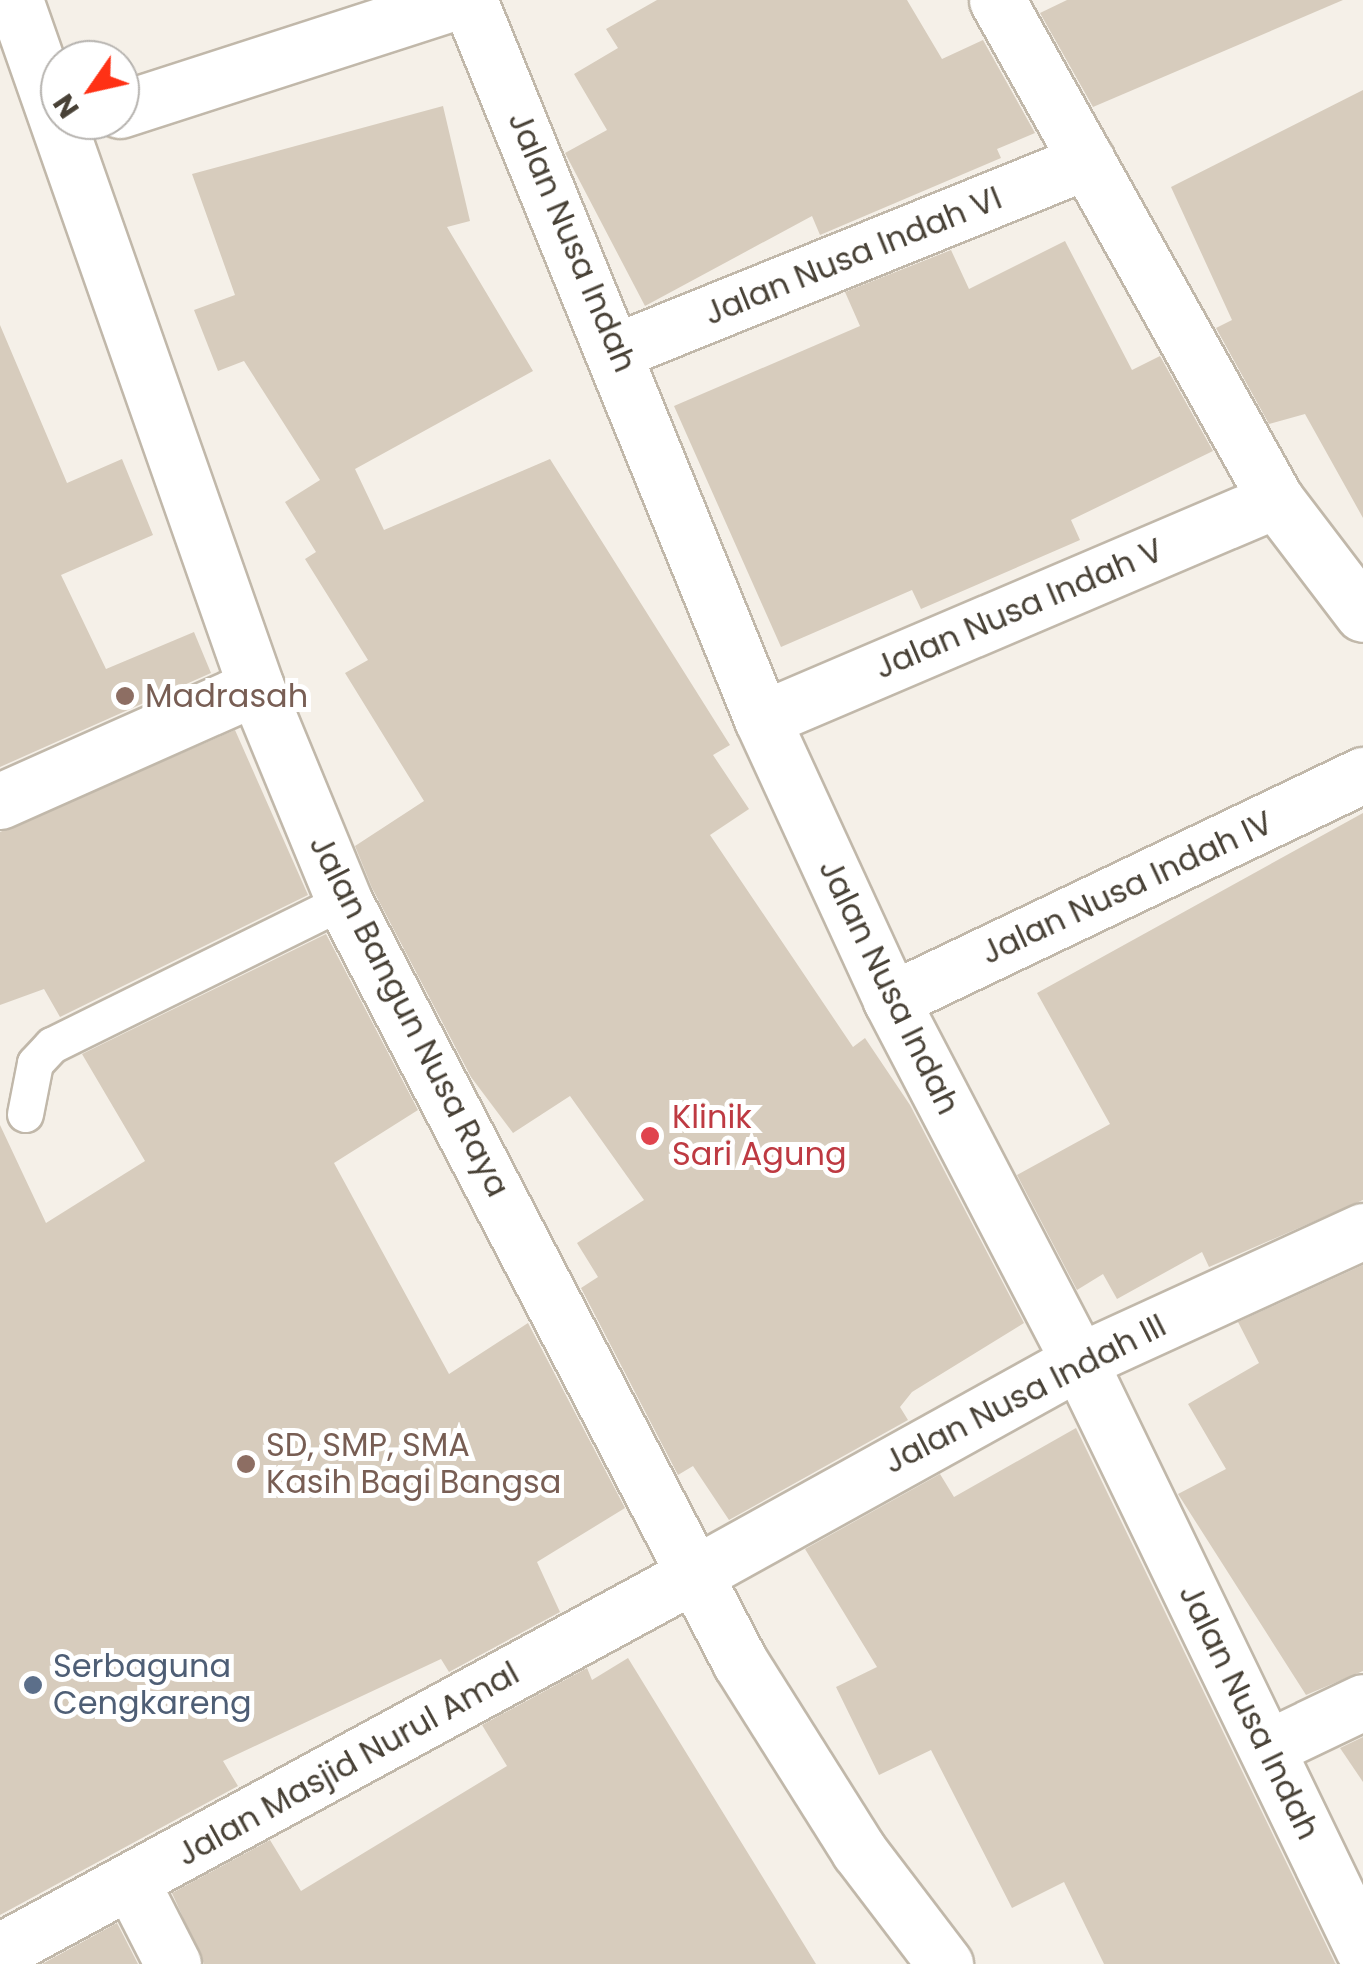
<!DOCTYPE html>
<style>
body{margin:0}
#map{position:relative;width:1363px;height:1964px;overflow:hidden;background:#f5f0e8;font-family:Poppins,sans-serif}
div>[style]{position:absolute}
.building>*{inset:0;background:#d7ccbd}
.roads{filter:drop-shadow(2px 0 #c1b8aa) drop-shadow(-2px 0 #c1b8aa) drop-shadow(0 2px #c1b8aa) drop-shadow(0 -2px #c1b8aa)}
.service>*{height:35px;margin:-17.5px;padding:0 17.5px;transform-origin:17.5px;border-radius:17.5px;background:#fff}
.minor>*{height:55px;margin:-27.5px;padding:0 27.5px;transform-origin:27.5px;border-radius:27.5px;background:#fff}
.tertiary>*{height:55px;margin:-27.5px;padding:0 27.5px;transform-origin:27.5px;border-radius:27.5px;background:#fff}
.dots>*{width:28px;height:28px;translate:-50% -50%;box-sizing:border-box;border:5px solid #fff;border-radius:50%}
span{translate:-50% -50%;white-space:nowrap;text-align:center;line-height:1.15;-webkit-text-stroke:10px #fff;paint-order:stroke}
.street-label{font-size:32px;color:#484136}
.education-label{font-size:32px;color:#785e54}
.left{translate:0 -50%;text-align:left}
.health-label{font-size:32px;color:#be3a42}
.service-label{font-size:32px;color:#4e5e75}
.north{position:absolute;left:40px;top:40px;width:100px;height:100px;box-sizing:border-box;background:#fff;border:2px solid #b6b3af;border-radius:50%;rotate:236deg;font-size:28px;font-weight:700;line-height:40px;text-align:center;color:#484136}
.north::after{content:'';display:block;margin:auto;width:35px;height:45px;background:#ff3115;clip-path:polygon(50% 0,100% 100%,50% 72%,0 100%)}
</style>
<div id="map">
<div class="building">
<div style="clip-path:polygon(657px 0,907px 0,942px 59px,983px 40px,1035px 133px,997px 149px,1001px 158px,820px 235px,812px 216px,645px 306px,565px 153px,607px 130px,574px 74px,618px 48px,606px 29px)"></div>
<div style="clip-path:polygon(1067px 0,1343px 0,1093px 107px,1040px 13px)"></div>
<div style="clip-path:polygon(1363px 90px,1363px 518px,1305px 414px,1269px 424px,1216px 328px,1232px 320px,1171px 187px)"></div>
<div style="clip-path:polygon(443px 106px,470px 221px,447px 227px,533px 371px,355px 469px,384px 530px,550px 459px,730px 745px,713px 755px,749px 809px,710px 835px,853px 1047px,865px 1038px,910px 1105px,1024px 1323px,912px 1392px,900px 1407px,908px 1420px,729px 1520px,693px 1466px,678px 1475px,581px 1288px,598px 1277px,577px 1243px,644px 1200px,570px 1096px,513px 1133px,471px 1077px,372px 888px,355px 846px,424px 801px,345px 673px,368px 660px,305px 559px,316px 552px,285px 502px,320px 480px,244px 361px,218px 371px,194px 310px,235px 295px,192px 174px)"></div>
<div style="clip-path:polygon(1065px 241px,1132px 370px,1160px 356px,1213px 451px,1071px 520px,1080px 540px,921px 609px,912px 590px,781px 647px,674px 406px,860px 326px,845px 292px,951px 250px,969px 289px)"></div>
<div style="clip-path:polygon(0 325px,67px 483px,122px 459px,153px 535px,61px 575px,106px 669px,194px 632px,211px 673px,0 767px)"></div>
<div style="clip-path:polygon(235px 730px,308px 895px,60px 1017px,44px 989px,0 1005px,0 832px)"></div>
<div style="clip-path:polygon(1363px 813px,1363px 1200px,1209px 1267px,1202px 1252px,1117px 1299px,1103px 1274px,1077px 1290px,1017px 1175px,1110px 1124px,1037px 993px)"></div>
<div style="clip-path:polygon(326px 934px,418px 1110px,334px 1163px,449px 1374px,528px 1323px,625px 1508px,537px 1562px,560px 1612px,449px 1672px,441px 1659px,223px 1761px,238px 1786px,0 1915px,0 1125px,46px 1223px,145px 1161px,82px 1054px)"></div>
<div style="clip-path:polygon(1363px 1265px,1363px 1671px,1306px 1695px,1178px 1494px,1226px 1469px,1188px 1404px,1259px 1363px,1238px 1322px)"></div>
<div style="clip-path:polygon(1076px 1428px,1335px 1963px,1336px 1964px,1104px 1964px,1064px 1882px,1012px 1908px,931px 1750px,879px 1775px,836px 1687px,877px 1667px,805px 1549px,940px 1474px,954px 1497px)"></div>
<div style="clip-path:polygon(628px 1658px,816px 1964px,204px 1964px,172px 1893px,270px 1840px,301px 1891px,507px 1766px,482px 1725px,587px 1668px,592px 1680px)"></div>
<div style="clip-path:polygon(1363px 1737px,1363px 1782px,1340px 1748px)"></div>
<div style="clip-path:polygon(117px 1923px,138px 1964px,42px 1964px)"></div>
</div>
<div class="roads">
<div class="service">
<div style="left:25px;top:1114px;width:52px;rotate:-78.9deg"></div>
<div style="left:35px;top:1063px;width:25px;rotate:-47deg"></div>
<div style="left:52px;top:1045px;width:326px;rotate:-26.3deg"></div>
</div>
<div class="minor">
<div style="left:469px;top:0;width:776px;rotate:67.83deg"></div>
<div style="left:762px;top:719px;width:309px;rotate:65.3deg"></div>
<div style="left:891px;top:1000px;width:407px;rotate:62.5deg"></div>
<div style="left:1079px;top:1361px;width:653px;rotate:64.22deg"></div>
<div style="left:997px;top:0;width:573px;rotate:60.84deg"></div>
<div style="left:1276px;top:500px;width:143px;rotate:52.7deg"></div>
<div style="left:120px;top:110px;width:357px;rotate:-17.9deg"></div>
<div style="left:619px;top:350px;width:505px;rotate:-21.99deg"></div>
<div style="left:762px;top:719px;width:559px;rotate:-23.08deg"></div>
<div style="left:0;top:801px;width:280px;rotate:-24deg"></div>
<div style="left:891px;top:1000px;width:523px;rotate:-25.49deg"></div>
<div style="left:695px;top:1574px;width:439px;rotate:-29deg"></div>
<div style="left:1079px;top:1361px;width:312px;rotate:-24.6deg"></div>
<div style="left:1267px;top:1748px;width:106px;rotate:-25.6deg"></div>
<div style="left:131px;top:1882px;width:92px;rotate:62.9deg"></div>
</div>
<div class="tertiary">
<div style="left:15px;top:0;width:728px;rotate:70.67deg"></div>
<div style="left:256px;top:687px;width:231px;rotate:67.6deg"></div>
<div style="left:344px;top:901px;width:858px;rotate:62.51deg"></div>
<div style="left:740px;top:1662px;width:223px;rotate:57.8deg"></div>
<div style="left:859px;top:1851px;width:142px;rotate:52.7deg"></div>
<div style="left:0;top:1951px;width:791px;rotate:-28.48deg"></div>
</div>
</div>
<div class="dots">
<div style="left:125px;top:696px;background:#8d6e63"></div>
<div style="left:650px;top:1136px;background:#e0444e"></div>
<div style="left:246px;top:1464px;background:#8d6e63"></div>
<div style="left:33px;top:1685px;background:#5c6f8a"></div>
</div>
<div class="street-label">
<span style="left:572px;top:242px;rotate:67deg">Jalan Nusa Indah</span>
<span style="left:853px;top:256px;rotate:-22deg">Jalan Nusa Indah VI</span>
<span style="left:1019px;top:609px;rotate:-23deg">Jalan Nusa Indah V</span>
<span style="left:1127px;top:888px;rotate:-25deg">Jalan Nusa Indah IV</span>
<span style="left:889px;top:987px;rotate:64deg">Jalan Nusa Indah</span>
<span style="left:409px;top:1016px;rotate:63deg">Jalan Bangun Nusa Raya</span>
<span style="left:1025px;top:1394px;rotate:-27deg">Jalan Nusa Indah III</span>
<span style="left:1249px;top:1712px;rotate:64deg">Jalan Nusa Indah</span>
<span style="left:348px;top:1764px;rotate:-29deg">Jalan Masjid Nurul Amal</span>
</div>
<div class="education-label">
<span class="left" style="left:145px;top:696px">Madrasah</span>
<span class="left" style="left:266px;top:1464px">SD, SMP, SMA<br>Kasih Bagi Bangsa</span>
</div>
<div class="health-label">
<span class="left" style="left:672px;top:1136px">Klinik<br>Sari Agung</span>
</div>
<div class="service-label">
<span class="left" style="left:53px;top:1685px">Serbaguna<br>Cengkareng</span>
</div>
<div class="north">N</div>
</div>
